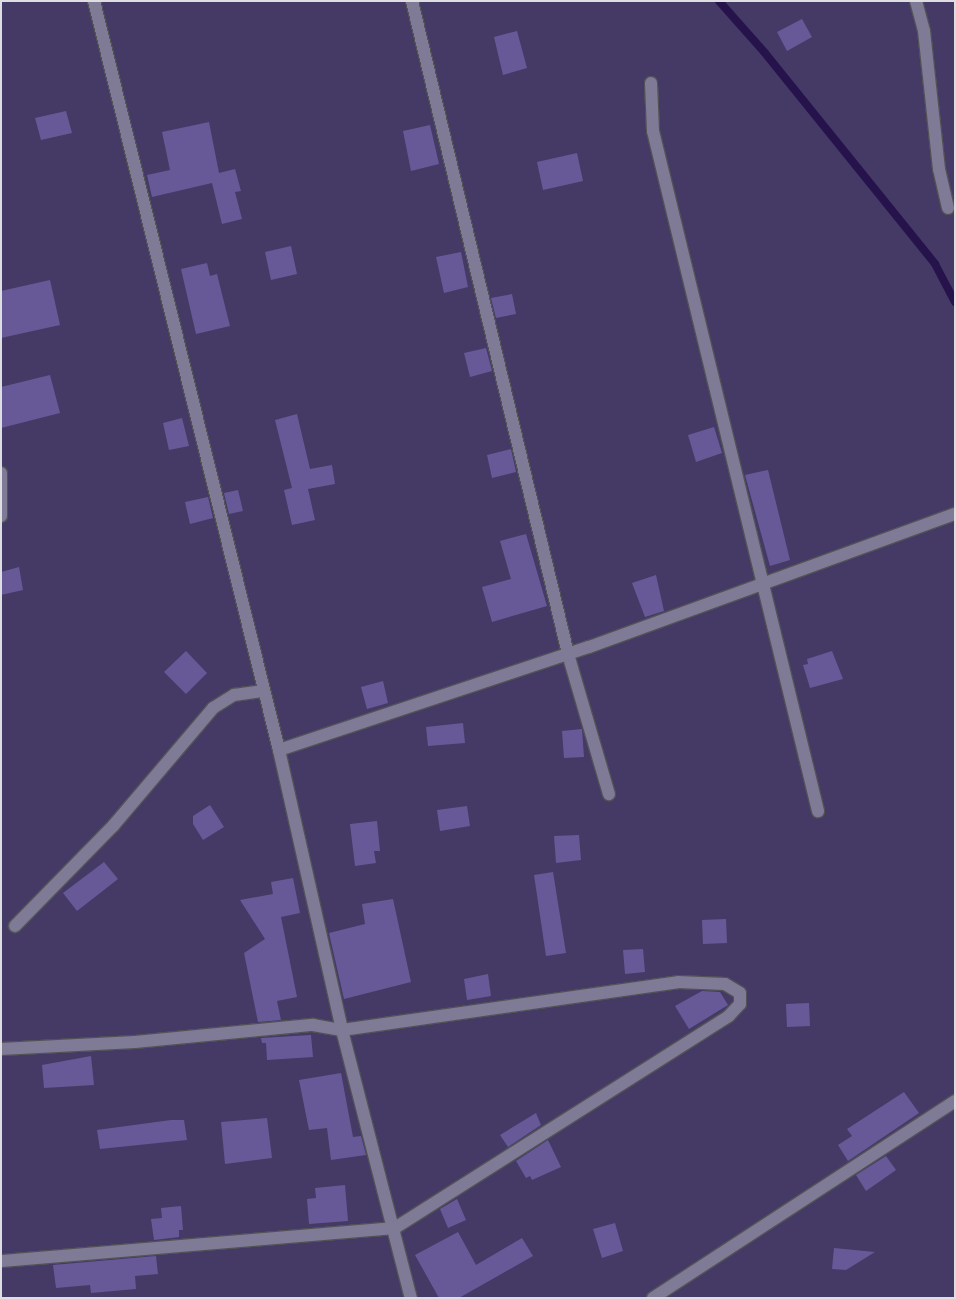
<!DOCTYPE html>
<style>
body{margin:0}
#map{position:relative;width:956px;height:1299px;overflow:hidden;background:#343339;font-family:"Source Sans 3",sans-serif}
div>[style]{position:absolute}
.green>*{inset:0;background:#443a65}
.stream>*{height:8px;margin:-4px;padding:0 4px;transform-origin:4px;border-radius:4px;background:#26134b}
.building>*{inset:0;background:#675997}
.roads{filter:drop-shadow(1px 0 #535257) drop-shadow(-1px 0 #535257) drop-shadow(0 1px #535257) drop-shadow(0 -1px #535257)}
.minor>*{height:12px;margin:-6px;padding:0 6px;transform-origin:6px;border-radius:6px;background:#7f7a96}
span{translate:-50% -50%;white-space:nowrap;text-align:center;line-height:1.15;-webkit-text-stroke:4.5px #343339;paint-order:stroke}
.frame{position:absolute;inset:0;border:2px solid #dedde1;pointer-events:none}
</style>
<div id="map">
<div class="green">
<div style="clip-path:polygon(1px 1px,955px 1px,955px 1298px,1px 1298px)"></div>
</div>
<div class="stream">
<div style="left:719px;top:1px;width:69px;rotate:48.5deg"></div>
<div style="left:765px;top:53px;width:271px;rotate:51.1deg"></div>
<div style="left:935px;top:264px;width:43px;rotate:62.2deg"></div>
</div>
<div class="building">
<div style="clip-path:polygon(802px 19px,812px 37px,787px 51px,777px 32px)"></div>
<div style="clip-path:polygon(517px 31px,527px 68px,503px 75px,494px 37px)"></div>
<div style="clip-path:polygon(66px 111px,72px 133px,41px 140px,35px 118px)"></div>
<div style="clip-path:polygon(209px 122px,219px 173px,235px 169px,241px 191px,235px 192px,242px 219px,222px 224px,212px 183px,152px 197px,147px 175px,170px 170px,162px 132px)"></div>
<div style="clip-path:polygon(430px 125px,439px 164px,411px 171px,403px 131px)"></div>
<div style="clip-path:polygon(577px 153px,583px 181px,543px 190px,537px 162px)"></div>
<div style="clip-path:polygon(291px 246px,297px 274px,271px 280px,265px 252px)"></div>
<div style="clip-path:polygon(461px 252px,468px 287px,444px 293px,436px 257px)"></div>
<div style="clip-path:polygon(207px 263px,210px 276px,217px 274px,230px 326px,196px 334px,181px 269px)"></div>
<div style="clip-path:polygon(50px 280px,60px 325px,1px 338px,1px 291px)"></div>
<div style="clip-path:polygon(512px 294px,516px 314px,496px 318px,491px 298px)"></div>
<div style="clip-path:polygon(486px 348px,492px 371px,470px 377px,464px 353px)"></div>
<div style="clip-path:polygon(50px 375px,60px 413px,1px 428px,1px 387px)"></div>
<div style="clip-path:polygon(297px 414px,310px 469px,332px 465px,335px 484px,308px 489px,315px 520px,292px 525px,284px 490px,292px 488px,275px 420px)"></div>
<div style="clip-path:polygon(182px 418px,189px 446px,169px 450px,163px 423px)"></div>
<div style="clip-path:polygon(714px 427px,722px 453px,696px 462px,688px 435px)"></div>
<div style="clip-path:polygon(511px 449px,516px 472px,492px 478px,487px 455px)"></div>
<div style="clip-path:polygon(768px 470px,790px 560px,770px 566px,745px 475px)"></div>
<div style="clip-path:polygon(238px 490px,243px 511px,229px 514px,224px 493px)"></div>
<div style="clip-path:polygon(208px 497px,213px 518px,190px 524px,185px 502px)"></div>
<div style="clip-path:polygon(526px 534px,547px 606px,492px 622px,482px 587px,511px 579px,500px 541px)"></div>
<div style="clip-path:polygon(19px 567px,23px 590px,1px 595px,1px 572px)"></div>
<div style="clip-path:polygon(656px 575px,664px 611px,645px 617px,632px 583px)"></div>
<div style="clip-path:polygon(186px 651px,207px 673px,186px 694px,164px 672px)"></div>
<div style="clip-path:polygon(832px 651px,843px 679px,810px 688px,803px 665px,808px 664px,807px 659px)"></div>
<div style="clip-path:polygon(383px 681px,388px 703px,367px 709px,361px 687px)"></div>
<div style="clip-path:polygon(463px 723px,465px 743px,428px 746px,426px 727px)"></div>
<div style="clip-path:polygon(582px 729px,584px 757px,564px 758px,562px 731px)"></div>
<div style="clip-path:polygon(210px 805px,224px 827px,203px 840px,193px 824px,193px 816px)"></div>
<div style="clip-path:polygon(467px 806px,470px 826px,440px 831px,437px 810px)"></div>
<div style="clip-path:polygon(377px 821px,380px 851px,374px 851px,376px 863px,355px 866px,350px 824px)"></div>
<div style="clip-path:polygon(579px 835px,581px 860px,556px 863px,554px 836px)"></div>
<div style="clip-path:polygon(104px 862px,118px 879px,77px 911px,63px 893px)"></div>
<div style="clip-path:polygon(553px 872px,566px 953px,546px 956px,534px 875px)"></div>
<div style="clip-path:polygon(293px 878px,300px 913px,281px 917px,297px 997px,277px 1001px,281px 1020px,258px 1022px,244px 953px,265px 939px,240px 900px,273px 894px,271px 882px)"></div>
<div style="clip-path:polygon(393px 899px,411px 982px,344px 999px,329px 933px,365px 924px,362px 904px)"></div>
<div style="clip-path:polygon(726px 919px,727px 943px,703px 944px,702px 920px)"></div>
<div style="clip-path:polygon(643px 949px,645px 972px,625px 974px,623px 950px)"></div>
<div style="clip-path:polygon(488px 974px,491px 996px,467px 1000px,464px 979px)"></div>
<div style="clip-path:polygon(702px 991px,720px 992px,728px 1005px,689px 1029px,675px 1006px)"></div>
<div style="clip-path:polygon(809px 1003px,810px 1026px,787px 1027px,786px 1004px)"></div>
<div style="clip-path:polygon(311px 1035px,313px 1057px,267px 1060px,266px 1043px,262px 1043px,261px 1038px)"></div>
<div style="clip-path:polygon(91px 1056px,94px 1085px,44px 1088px,42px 1065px)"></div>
<div style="clip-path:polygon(341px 1073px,353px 1137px,361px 1136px,366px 1155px,331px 1160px,327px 1128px,309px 1130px,299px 1080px)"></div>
<div style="clip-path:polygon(904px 1092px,919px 1113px,848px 1161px,838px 1145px,852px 1136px,847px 1129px)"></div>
<div style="clip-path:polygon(536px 1113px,541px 1125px,508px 1147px,500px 1135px)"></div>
<div style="clip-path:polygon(267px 1118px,272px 1158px,225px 1164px,221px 1122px)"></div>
<div style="clip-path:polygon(171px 1120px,184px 1120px,187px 1140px,100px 1149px,97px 1130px)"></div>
<div style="clip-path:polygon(548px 1140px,561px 1167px,532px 1180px,530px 1176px,526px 1178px,516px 1161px)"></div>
<div style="clip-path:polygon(886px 1156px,896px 1170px,866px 1191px,856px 1175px)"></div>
<div style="clip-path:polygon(345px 1185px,348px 1221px,309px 1224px,307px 1199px,316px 1198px,315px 1188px)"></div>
<div style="clip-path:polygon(457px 1199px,466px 1220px,448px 1228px,440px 1209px)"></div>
<div style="clip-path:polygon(181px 1206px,183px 1230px,179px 1230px,179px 1237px,154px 1240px,151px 1219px,162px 1218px,161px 1208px)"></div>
<div style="clip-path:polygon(615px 1223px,623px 1251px,602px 1258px,593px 1229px)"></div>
<div style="clip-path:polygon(458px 1232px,476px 1265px,522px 1238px,533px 1256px,459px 1298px,439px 1298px,415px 1255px)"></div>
<div style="clip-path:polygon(834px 1248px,875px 1252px,846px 1270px,832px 1269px)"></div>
<div style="clip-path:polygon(156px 1256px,158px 1274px,135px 1276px,136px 1289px,91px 1293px,90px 1285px,56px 1288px,53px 1265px)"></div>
</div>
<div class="roads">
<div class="minor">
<div style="left:94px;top:1px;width:772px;rotate:76.13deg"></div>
<div style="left:279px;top:750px;width:287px;rotate:77.3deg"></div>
<div style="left:342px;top:1030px;width:277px;rotate:75.6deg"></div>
<div style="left:412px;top:1px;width:671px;rotate:76.56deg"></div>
<div style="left:568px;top:654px;width:146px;rotate:73.7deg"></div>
<div style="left:916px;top:1px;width:31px;rotate:75deg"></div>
<div style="left:924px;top:31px;width:139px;rotate:83.8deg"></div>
<div style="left:939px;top:169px;width:40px;rotate:77deg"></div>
<div style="left:651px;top:83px;width:48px;rotate:87.6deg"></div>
<div style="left:653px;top:131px;width:700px;rotate:76.36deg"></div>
<div style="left:1px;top:473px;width:43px;rotate:90deg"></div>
<div style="left:279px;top:750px;width:327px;rotate:-18.4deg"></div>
<div style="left:589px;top:647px;width:389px;rotate:-20deg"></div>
<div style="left:15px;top:926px;width:140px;rotate:-45.6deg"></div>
<div style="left:113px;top:826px;width:155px;rotate:-49.7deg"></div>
<div style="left:213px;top:708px;width:25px;rotate:-32deg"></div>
<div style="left:234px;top:695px;width:30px;rotate:-8deg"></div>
<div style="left:1px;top:1049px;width:134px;rotate:-3deg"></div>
<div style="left:135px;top:1042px;width:179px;rotate:-5.5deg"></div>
<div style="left:313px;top:1025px;width:29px;rotate:10deg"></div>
<div style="left:342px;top:1030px;width:339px;rotate:-8.1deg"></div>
<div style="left:678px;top:982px;width:47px;rotate:2.4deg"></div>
<div style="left:725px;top:984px;width:17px;rotate:31deg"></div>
<div style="left:740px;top:993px;width:11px;rotate:90deg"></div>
<div style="left:740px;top:1004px;width:16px;rotate:133deg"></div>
<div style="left:729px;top:1016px;width:396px;rotate:147.6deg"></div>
<div style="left:395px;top:1228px;width:395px;rotate:175.2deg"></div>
<div style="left:653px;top:1298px;width:361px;rotate:-33.1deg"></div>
</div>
</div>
<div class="frame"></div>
</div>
